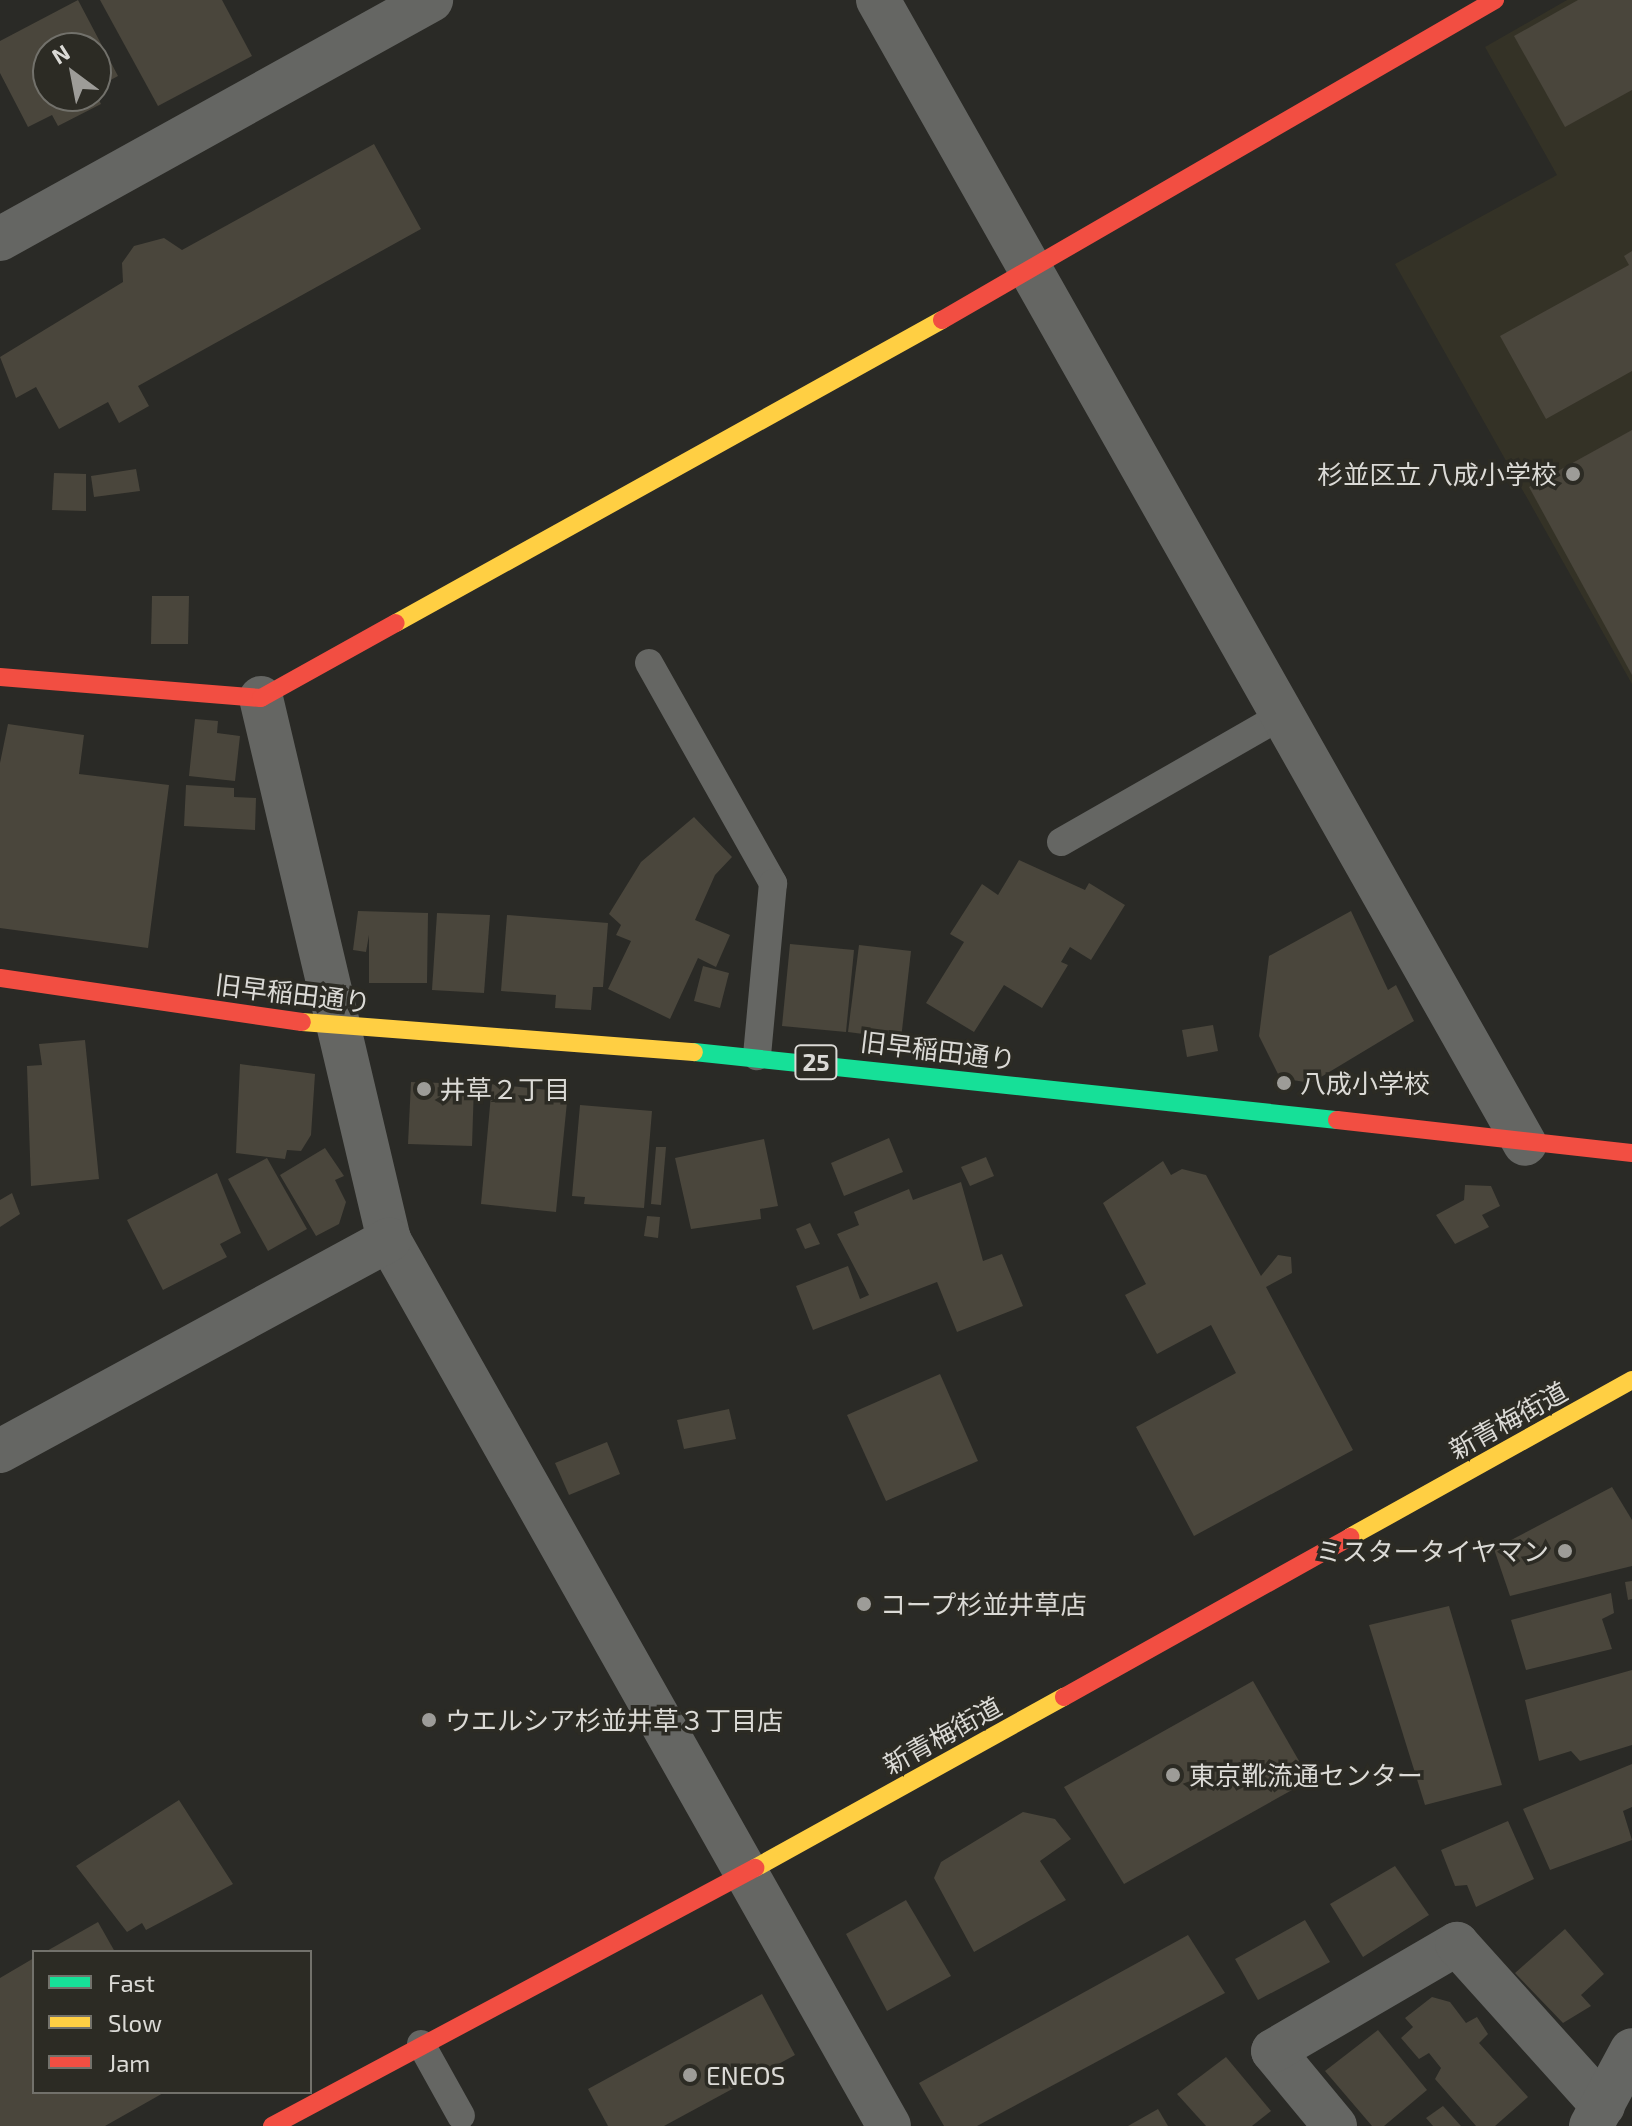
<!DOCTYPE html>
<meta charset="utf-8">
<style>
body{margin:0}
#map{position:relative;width:1632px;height:2126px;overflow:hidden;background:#2a2a26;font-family:"Exo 2","Noto Sans JP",sans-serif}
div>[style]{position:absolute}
.built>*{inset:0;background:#343226}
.building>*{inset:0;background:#4a463c}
.lane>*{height:28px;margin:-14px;padding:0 14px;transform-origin:14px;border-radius:14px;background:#656663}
.street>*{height:44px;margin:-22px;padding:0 22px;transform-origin:22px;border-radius:22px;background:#656663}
.fast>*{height:18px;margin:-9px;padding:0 9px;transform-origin:9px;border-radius:9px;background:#16e098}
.slow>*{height:18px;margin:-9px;padding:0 9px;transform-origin:9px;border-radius:9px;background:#ffcf43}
.jam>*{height:18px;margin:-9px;padding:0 9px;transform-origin:9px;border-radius:9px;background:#f24e42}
.dots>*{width:22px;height:22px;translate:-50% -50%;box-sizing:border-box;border:4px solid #2c2b24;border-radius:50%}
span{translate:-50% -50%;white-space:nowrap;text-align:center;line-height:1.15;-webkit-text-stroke:7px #2c2b24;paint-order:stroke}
.shield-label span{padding:2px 6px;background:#2c2b24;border:2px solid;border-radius:6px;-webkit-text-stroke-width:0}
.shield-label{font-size:24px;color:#dbdad6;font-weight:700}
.poi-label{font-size:26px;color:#dbdad6}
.right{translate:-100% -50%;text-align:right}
.left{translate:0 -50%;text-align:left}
.street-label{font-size:26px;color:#dbdad6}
.legend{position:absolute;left:32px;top:1950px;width:280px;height:144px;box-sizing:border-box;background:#2c2b24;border:2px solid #72716b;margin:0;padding:10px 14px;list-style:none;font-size:24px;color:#dbdad6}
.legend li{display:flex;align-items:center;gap:16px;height:40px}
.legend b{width:40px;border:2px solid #72716b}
.north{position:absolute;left:32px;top:32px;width:80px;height:80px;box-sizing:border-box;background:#2c2b24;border:2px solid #72716b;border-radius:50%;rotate:328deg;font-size:22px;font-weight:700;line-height:32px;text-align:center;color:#dbdad6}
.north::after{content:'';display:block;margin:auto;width:28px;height:36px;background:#9d9c98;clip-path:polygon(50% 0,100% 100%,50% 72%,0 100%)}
</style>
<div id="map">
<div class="built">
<div style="clip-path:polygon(1567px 0,1632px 0,1632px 684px,1395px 264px,1557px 175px,1485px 47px)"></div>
</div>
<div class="building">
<div style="clip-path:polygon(78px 0,118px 76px,96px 88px,96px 48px,48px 48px,48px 96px,97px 96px,101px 104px,58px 126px,52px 115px,28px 127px,0 73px,0 41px)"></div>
<div style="clip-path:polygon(100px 0,222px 0,252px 56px,158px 106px)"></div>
<div style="clip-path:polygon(1578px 0,1632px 0,1632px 90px,1565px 127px,1514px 36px)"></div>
<div style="clip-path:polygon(374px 144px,421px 229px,138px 386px,149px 406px,119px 423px,108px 402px,59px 429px,36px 387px,16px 398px,0 357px,123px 282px,122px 263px,134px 246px,164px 238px,182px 250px)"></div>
<div style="clip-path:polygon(1632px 251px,1632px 371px,1546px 419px,1500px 336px,1629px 265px,1624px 256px)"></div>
<div style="clip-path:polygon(1632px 430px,1632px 675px,1529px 487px)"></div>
<div style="clip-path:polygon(136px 469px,140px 491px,94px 497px,91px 476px)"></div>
<div style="clip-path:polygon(54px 473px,86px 474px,86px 511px,52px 510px)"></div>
<div style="clip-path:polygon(152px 596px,189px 596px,188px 644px,151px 644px)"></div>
<div style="clip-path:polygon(195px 719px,218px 721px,217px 733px,240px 736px,235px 781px,189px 776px)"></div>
<div style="clip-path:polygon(8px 724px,84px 735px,79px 774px,169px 785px,148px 948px,0 928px,0 763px)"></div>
<div style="clip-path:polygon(186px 785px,234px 788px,234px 797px,256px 798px,255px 830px,184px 826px)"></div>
<div style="clip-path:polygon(694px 817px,732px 857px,715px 875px,695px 920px,730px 935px,716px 967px,698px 958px,670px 1019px,608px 989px,631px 941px,616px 935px,621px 925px,609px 914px,641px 862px)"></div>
<div style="clip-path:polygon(1019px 860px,1085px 890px,1089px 883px,1125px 905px,1091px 960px,1070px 947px,1061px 962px,1068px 965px,1042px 1008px,1004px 985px,974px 1032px,926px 1003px,964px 942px,950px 934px,982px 884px,998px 895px)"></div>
<div style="clip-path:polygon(358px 911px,428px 913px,427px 983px,369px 983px,369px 935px,366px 952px,353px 950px)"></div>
<div style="clip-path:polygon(1351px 911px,1388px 990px,1396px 985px,1414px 1021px,1311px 1083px,1280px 1078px,1259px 1036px,1269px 956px)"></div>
<div style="clip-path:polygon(437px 913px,490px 915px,484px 993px,432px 990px)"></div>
<div style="clip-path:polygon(507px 915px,608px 923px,603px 987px,593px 987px,591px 1010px,555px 1008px,556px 995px,501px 991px)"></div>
<div style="clip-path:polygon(790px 944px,854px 950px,846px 1032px,782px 1026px)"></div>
<div style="clip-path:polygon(859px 945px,911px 951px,901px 1039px,848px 1032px)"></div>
<div style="clip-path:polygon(703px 966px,729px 973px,720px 1008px,694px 1001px)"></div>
<div style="clip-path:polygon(1213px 1025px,1218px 1051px,1187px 1057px,1182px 1030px)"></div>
<div style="clip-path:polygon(85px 1040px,99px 1179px,31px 1186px,27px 1066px,42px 1065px,39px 1044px)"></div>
<div style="clip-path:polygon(240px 1064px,315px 1074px,311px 1135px,301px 1151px,287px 1150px,285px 1159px,236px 1153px)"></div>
<div style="clip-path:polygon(411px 1082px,474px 1084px,472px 1146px,408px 1144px)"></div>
<div style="clip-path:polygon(492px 1084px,568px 1092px,556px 1212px,481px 1204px)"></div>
<div style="clip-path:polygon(580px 1105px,652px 1111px,644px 1208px,584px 1204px,585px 1197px,572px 1196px)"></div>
<div style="clip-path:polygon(889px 1138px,903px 1172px,844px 1196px,831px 1163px)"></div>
<div style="clip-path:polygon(764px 1139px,778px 1206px,760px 1209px,761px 1219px,691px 1229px,675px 1158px)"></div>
<div style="clip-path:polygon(656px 1147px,666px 1147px,661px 1205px,651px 1204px)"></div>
<div style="clip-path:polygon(325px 1148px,344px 1176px,335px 1180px,346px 1202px,339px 1224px,316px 1236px,280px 1175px)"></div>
<div style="clip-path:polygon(986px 1157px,994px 1176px,970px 1186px,961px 1167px)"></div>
<div style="clip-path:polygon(267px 1158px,307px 1229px,268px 1251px,228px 1179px)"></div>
<div style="clip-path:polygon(1163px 1161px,1171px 1175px,1182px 1169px,1206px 1175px,1261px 1276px,1278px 1255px,1291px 1257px,1292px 1273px,1266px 1287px,1353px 1450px,1194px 1536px,1136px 1427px,1236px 1373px,1211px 1325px,1157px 1354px,1125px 1295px,1146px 1284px,1103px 1203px)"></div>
<div style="clip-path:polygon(217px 1173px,241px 1233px,220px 1244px,227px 1257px,163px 1290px,127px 1220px)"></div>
<div style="clip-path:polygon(961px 1182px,983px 1261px,1002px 1254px,1023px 1306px,957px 1332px,937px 1282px,813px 1330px,796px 1286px,848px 1266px,860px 1299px,869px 1295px,837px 1234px,859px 1225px,854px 1212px,909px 1189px,913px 1200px)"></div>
<div style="clip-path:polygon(1465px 1185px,1491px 1186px,1500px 1206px,1482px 1215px,1489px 1227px,1455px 1244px,1436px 1215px,1464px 1200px)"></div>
<div style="clip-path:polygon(12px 1193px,20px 1214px,0 1227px,0 1200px)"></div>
<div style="clip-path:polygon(647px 1216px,660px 1217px,658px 1238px,644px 1236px)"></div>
<div style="clip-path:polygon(810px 1223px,820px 1244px,805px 1249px,796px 1229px)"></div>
<div style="clip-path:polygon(940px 1374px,978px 1461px,886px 1501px,847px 1415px)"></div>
<div style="clip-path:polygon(729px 1409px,736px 1439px,684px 1449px,677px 1420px)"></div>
<div style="clip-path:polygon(607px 1442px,620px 1474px,569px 1495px,555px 1463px)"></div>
<div style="clip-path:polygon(1612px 1487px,1632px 1520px,1632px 1566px,1510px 1596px,1494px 1549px)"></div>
<div style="clip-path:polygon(1632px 1581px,1632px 1599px,1628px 1600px,1625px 1582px)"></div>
<div style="clip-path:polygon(1611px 1593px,1614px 1613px,1602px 1619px,1612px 1649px,1526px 1670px,1511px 1620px)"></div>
<div style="clip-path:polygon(1449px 1606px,1502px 1785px,1425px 1805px,1369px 1625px)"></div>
<div style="clip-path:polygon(1632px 1670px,1632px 1745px,1580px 1761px,1571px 1751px,1539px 1761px,1525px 1700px)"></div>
<div style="clip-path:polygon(1253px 1681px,1310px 1780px,1124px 1884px,1064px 1787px)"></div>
<div style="clip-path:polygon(1632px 1764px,1632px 1807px,1623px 1811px,1632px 1840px,1550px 1870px,1523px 1809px)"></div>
<div style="clip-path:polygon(179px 1800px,233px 1884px,146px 1930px,142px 1923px,127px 1932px,76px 1866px)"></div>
<div style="clip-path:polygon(1023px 1812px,1055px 1819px,1071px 1839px,1040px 1861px,1066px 1900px,974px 1952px,934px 1878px,941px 1862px)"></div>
<div style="clip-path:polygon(1508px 1821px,1534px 1879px,1476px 1907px,1467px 1885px,1455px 1886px,1441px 1850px)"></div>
<div style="clip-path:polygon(1395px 1866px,1429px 1915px,1363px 1957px,1330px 1904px)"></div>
<div style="clip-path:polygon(906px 1900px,951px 1976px,887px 2011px,846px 1934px)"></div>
<div style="clip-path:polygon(1305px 1920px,1330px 1962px,1258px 2000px,1235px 1959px)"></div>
<div style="clip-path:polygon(98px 1922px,115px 1952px,45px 1952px)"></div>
<div style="clip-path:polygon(1565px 1929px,1604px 1974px,1581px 1995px,1591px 2006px,1563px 2023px,1515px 1973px)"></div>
<div style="clip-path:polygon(1188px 1935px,1225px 1993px,977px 2126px,944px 2126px,919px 2083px)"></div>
<div style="clip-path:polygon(34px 1958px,34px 2092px,165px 2092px,105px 2126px,0 2126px,0 1978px)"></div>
<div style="clip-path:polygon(762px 1994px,795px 2055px,664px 2126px,608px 2126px,588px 2089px)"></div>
<div style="clip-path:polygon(1432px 1997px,1450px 2002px,1466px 2023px,1477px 2017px,1488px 2034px,1479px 2043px,1528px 2097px,1495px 2126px,1476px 2126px,1435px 2079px,1441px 2068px,1429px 2053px,1419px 2059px,1401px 2038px,1413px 2027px,1405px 2018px)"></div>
<div style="clip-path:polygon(1378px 2030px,1427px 2090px,1384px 2126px,1372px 2126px,1325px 2071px)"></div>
<div style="clip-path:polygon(1226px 2057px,1271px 2111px,1252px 2126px,1206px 2126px,1177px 2094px)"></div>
<div style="clip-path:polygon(1443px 2106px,1461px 2126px,1433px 2126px,1426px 2118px)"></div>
<div style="clip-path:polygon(1158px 2109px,1168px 2126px,1128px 2126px)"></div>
</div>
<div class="lane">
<div style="left:649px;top:663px;width:253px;rotate:60.6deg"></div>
<div style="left:773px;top:883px;width:174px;rotate:95.3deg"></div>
<div style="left:1061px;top:842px;width:251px;rotate:-29.8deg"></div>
<div style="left:421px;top:2044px;width:82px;rotate:60.9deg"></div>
</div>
<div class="street">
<div style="left:878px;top:0;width:1314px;rotate:60.51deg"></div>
<div style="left:0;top:239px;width:493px;rotate:-29deg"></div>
<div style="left:261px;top:698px;width:557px;rotate:76.71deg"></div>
<div style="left:389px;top:1240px;width:1017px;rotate:60.56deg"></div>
<div style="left:0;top:1451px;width:443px;rotate:-28.5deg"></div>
<div style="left:1335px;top:2126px;width:97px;rotate:-129.6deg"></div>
<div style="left:1273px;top:2051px;width:213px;rotate:-30.2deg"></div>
<div style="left:1457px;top:1944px;width:218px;rotate:48deg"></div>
<div style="left:1591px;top:2126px;width:86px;rotate:-61.7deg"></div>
</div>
<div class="fast">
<div style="left:694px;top:1052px;width:647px;rotate:6.04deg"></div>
</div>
<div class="slow">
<div style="left:396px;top:623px;width:624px;rotate:-29.03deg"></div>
<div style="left:302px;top:1022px;width:393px;rotate:4.4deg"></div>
<div style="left:1350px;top:1537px;width:323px;rotate:-29.1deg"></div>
<div style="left:755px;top:1868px;width:353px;rotate:-29deg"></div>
</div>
<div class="jam">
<div style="left:942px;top:320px;width:639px;rotate:-30.06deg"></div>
<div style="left:0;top:677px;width:262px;rotate:4.6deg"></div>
<div style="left:261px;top:698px;width:154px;rotate:-29.1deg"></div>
<div style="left:0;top:978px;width:305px;rotate:8.3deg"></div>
<div style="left:1337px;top:1120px;width:297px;rotate:6.4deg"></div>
<div style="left:1064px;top:1697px;width:328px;rotate:-29.2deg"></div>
<div style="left:272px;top:2126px;width:548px;rotate:-28.11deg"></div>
</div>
<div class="dots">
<div style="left:1573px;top:474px;background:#9d9c98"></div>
<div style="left:1284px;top:1083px;background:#9d9c98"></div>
<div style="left:424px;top:1089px;background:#9d9c98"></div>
<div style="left:1565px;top:1551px;background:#9d9c98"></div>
<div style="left:864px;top:1604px;background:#9d9c98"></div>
<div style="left:429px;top:1720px;background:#9d9c98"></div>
<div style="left:1173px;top:1775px;background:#9d9c98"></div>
<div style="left:690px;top:2075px;background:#9d9c98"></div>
</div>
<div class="shield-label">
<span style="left:816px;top:1062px">25</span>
</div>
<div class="poi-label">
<span class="right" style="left:1557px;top:474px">杉並区立 八成小学校</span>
<span class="left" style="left:1300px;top:1083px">八成小学校</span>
<span class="left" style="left:440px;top:1089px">井草２丁目</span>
<span class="right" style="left:1549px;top:1551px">ミスタータイヤマン</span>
<span class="left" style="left:880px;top:1604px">コープ杉並井草店</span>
<span class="left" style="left:445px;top:1720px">ウエルシア杉並井草３丁目店</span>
<span class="left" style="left:1189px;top:1775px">東京靴流通センター</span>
<span class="left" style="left:706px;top:2075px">ENEOS</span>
</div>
<div class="street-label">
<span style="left:293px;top:993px;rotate:7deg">旧早稲田通り</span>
<span style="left:938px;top:1050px;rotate:7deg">旧早稲田通り</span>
<span style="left:1508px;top:1420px;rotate:-29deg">新青梅街道</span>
<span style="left:942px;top:1735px;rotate:-29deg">新青梅街道</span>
</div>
<ul class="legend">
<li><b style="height:10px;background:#16e098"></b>Fast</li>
<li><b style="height:10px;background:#ffcf43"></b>Slow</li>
<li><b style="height:10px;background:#f24e42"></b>Jam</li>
</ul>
<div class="north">N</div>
</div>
